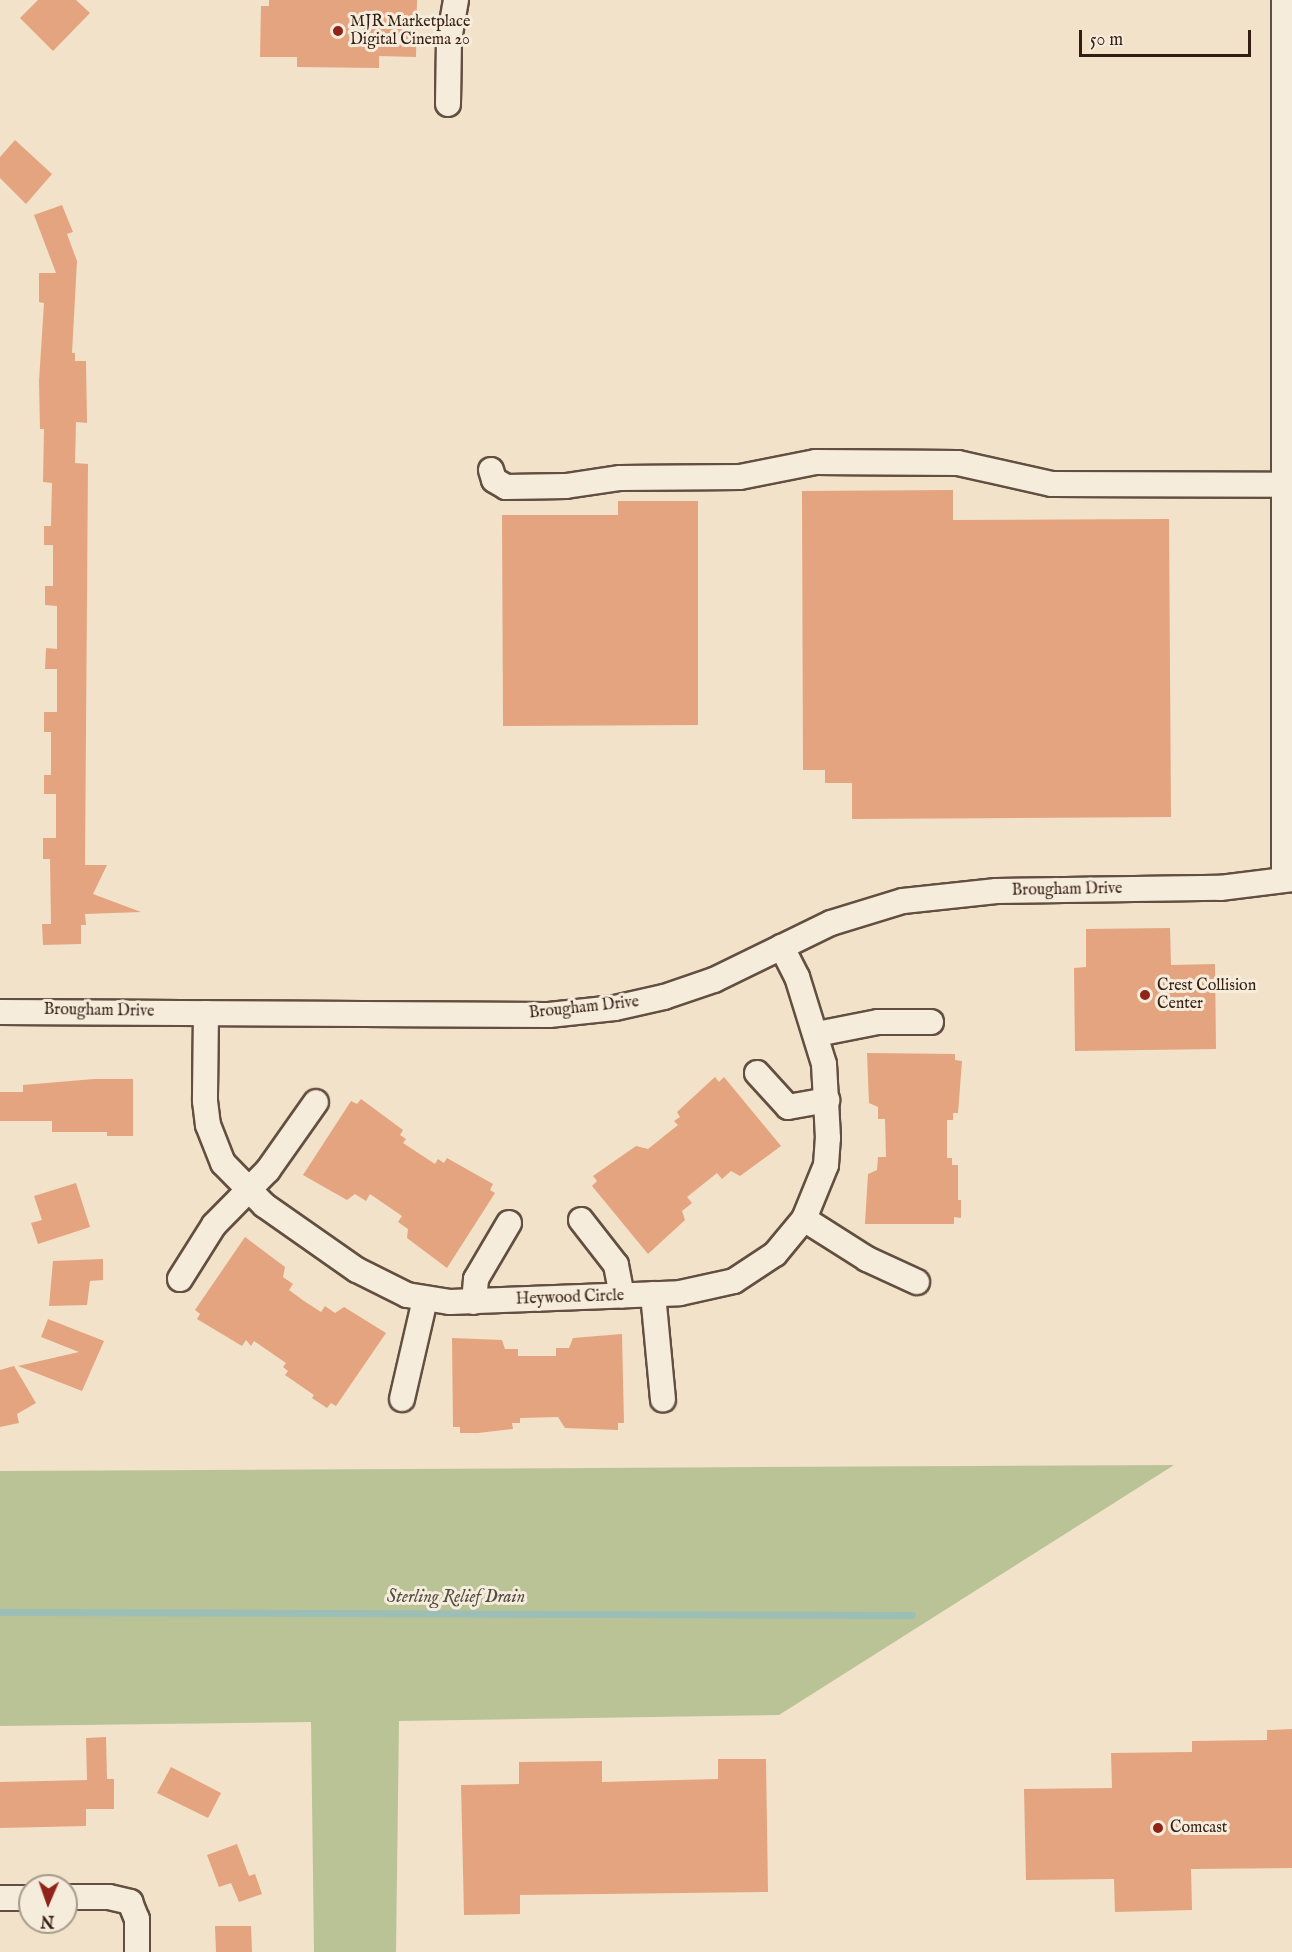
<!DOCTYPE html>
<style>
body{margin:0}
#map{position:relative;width:1292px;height:1952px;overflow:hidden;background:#f1e2c9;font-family:"IM FELL English",serif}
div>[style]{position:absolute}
.green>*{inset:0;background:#bac396}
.stream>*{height:7px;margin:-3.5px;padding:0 3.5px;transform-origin:3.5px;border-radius:3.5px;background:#9bbeb6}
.building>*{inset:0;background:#e4a47f}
.roads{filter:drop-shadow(2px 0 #634f40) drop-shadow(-2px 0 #634f40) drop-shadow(0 2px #634f40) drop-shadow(0 -2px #634f40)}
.minor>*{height:24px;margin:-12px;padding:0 12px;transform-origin:12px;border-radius:12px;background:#f6ecdc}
.dots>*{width:16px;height:16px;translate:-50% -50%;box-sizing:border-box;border:3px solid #f6ecdc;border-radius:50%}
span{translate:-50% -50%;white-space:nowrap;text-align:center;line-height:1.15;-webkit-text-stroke:6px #f6ecdc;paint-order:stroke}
.poi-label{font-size:16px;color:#341e13}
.left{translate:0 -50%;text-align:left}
.street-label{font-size:16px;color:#341e13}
.water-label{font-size:18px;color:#534e44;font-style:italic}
.north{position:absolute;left:18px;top:1874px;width:60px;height:60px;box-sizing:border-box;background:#f6ecdc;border:2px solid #a89a8c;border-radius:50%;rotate:182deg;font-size:16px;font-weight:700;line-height:24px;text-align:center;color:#341e13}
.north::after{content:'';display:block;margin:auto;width:21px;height:27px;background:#8f2418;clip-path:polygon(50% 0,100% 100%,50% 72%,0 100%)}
.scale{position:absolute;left:1079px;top:30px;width:172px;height:27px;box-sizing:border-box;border:3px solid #341e13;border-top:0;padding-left:8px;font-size:18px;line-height:21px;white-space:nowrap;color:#341e13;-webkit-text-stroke:4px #f6ecdc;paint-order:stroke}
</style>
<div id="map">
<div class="green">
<div style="clip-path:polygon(1174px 1465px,779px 1715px,399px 1721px,396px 1952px,314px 1952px,311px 1722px,0 1726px,0 1471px)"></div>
</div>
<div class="stream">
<div style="left:0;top:1612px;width:912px;rotate:0.19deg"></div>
</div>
<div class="building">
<div style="clip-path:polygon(38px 0,76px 0,90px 13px,53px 51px,20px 18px)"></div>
<div style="clip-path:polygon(269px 0,417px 0,416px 57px,379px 56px,379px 68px,297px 67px,297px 57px,260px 57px,261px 6px,269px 6px)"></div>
<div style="clip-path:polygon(15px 140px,52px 174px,26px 204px,0 178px,0 157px)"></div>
<div style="clip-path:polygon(62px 205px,73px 232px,67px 234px,77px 261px,72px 353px,75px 353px,75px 361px,86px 361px,87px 423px,76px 422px,75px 463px,88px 464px,85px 865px,107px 865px,93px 894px,141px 912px,85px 914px,86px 925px,81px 925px,81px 944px,43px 945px,42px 924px,51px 924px,50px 859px,43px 859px,43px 838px,56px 838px,56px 794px,44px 794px,44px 775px,51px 775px,51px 732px,44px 732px,44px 712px,57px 712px,57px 669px,45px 669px,46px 648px,57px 649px,57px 606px,45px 605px,45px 586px,53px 586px,53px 545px,44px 545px,44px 526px,51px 526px,52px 483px,43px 482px,44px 429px,40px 429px,39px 381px,44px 303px,39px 302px,39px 273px,56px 273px,34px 215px)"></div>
<div style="clip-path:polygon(953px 490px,953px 520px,1169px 519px,1171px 817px,852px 819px,852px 783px,825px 783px,825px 770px,803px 770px,802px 491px)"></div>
<div style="clip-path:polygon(618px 501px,698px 501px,698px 725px,503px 726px,502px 515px,618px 515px)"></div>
<div style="clip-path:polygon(1170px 928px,1171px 965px,1215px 964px,1216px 1049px,1075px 1051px,1074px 968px,1086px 967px,1086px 929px)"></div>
<div style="clip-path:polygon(867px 1053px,955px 1054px,955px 1060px,962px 1061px,958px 1113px,953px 1113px,953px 1120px,947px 1120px,947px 1158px,952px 1158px,952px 1165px,958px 1165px,958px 1200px,961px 1200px,961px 1218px,954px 1217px,954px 1224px,865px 1224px,868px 1174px,877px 1170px,878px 1157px,886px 1157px,885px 1119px,878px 1119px,878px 1107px,869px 1103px)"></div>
<div style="clip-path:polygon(715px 1077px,719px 1082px,724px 1077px,781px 1146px,740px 1176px,731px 1171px,722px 1179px,717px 1173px,687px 1197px,692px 1203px,682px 1211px,685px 1220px,648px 1254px,592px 1186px,597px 1181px,593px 1176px,636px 1146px,648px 1149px,678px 1125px,674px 1121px,680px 1117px,677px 1112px)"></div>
<div style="clip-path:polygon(94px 1079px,133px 1079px,133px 1136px,107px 1136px,107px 1132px,52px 1132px,52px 1121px,0 1121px,0 1092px,23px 1092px,23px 1085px)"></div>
<div style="clip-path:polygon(361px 1099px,403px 1130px,400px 1135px,406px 1139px,403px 1143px,435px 1164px,438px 1159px,444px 1163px,447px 1158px,493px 1184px,490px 1190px,495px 1193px,447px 1268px,407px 1238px,408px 1229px,398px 1222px,402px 1216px,370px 1194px,366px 1201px,355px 1194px,347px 1200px,303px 1175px,351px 1101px,357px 1104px)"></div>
<div style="clip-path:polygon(76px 1183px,90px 1227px,38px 1244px,31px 1223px,42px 1220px,34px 1196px)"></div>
<div style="clip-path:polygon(245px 1237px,285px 1267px,283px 1277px,293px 1284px,289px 1290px,304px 1301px,321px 1312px,325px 1306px,335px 1313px,344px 1307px,386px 1333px,336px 1406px,331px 1403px,327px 1408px,312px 1398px,314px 1395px,285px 1375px,288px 1371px,283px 1367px,286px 1363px,254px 1341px,251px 1346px,246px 1340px,242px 1346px,197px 1319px,200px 1314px,195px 1310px)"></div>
<div style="clip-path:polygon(103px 1259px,103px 1280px,90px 1281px,87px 1305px,49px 1306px,53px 1261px)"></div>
<div style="clip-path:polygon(48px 1319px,104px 1341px,82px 1391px,18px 1366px,79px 1352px,41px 1337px)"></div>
<div style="clip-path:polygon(622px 1334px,624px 1423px,618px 1423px,618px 1430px,565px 1428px,558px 1417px,520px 1418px,520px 1423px,512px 1423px,513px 1429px,478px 1433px,460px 1433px,460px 1427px,453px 1427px,452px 1338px,502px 1340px,505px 1349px,518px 1349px,518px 1356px,556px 1356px,556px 1348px,569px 1348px,573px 1338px)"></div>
<div style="clip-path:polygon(14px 1366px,36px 1403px,17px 1414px,19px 1423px,0 1427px,0 1370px)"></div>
<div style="clip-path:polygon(1292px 1729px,1292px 1868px,1191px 1869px,1192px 1910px,1115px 1912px,1114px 1879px,1026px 1880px,1024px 1789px,1112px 1788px,1111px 1753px,1192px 1752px,1192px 1741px,1267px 1740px,1267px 1730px)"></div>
<div style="clip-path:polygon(106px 1737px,107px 1779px,114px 1779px,114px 1809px,86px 1809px,86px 1826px,0 1828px,0 1782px,87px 1780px,86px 1738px)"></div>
<div style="clip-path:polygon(718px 1759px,766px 1759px,768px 1892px,520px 1895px,520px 1914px,464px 1915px,461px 1785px,519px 1784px,519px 1762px,602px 1761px,602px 1782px,718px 1779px)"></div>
<div style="clip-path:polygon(171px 1767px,221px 1793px,208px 1818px,157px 1793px)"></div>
<div style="clip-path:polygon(237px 1844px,249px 1876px,255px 1874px,262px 1894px,239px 1902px,231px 1883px,219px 1887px,207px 1855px)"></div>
<div style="clip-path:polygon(215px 1926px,251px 1926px,252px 1952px,216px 1952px)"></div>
</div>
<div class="roads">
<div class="minor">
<div style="left:1284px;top:0;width:879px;rotate:90deg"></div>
<div style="left:448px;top:104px;width:64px;rotate:-89.1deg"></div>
<div style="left:449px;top:40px;width:41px;rotate:-80.1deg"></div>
<div style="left:491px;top:470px;width:10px;rotate:73deg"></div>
<div style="left:494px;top:480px;width:14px;rotate:30deg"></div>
<div style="left:506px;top:487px;width:60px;rotate:-1deg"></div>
<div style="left:566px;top:486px;width:55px;rotate:-8.4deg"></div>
<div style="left:620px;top:478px;width:120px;rotate:-0.5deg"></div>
<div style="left:740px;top:477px;width:77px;rotate:-11.2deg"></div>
<div style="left:816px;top:462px;width:142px;rotate:0.4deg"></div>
<div style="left:958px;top:463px;width:96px;rotate:12.6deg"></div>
<div style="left:1052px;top:484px;width:233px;rotate:0.2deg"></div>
<div style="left:0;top:1012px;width:549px;rotate:0.31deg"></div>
<div style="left:549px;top:1015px;width:66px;rotate:-6.1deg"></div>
<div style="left:615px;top:1008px;width:50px;rotate:-12.7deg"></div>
<div style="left:664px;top:997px;width:53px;rotate:-18.8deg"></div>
<div style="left:714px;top:980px;width:130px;rotate:-26deg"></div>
<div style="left:831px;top:923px;width:75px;rotate:-17deg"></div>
<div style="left:903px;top:901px;width:94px;rotate:-6.1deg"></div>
<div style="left:996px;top:891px;width:224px;rotate:-0.8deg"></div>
<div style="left:1220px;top:888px;width:73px;rotate:-7.1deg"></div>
<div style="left:206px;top:1013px;width:88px;rotate:90.7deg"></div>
<div style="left:205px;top:1101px;width:24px;rotate:83deg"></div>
<div style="left:208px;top:1125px;width:41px;rotate:68.5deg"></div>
<div style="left:223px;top:1163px;width:59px;rotate:45.7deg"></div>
<div style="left:264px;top:1205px;width:113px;rotate:35deg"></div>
<div style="left:357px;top:1270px;width:56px;rotate:26.6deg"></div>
<div style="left:407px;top:1295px;width:44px;rotate:9.2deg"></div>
<div style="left:450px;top:1302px;width:230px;rotate:-2.2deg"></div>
<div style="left:680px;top:1293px;width:55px;rotate:-12.5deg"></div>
<div style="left:734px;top:1281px;width:49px;rotate:-33.4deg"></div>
<div style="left:775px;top:1254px;width:45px;rotate:-50.4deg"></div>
<div style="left:804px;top:1219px;width:58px;rotate:-67.8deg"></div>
<div style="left:826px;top:1165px;width:27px;rotate:-86deg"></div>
<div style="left:828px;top:1138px;width:74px;rotate:-93.1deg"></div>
<div style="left:824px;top:1064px;width:91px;rotate:-107.2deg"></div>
<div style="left:797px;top:977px;width:34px;rotate:-117deg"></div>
<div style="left:817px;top:1034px;width:62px;rotate:-11.1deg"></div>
<div style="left:878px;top:1022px;width:53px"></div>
<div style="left:757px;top:1073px;width:46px;rotate:47.6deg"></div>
<div style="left:788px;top:1107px;width:40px;rotate:-10deg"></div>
<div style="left:804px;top:1219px;width:75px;rotate:32.4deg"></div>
<div style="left:867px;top:1259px;width:55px;rotate:24.7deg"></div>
<div style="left:581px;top:1220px;width:57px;rotate:52.1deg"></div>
<div style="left:616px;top:1265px;width:31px;rotate:79deg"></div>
<div style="left:180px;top:1279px;width:64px;rotate:-57.8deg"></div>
<div style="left:214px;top:1225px;width:77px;rotate:-45.5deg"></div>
<div style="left:268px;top:1170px;width:83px;rotate:-54.8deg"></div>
<div style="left:653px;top:1294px;width:106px;rotate:84.6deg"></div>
<div style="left:474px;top:1302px;width:23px;rotate:-85deg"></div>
<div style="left:476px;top:1279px;width:65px;rotate:-59.5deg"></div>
<div style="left:402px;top:1399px;width:103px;rotate:-77deg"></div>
<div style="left:66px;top:1897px;width:43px"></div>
<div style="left:109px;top:1897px;width:22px;rotate:13deg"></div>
<div style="left:130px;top:1902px;width:18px;rotate:68deg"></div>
<div style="left:137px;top:1919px;width:33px;rotate:90deg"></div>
<div style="left:0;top:1898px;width:30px"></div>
</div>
</div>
<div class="dots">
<div style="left:338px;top:31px;background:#8f2418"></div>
<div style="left:1145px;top:995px;background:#8f2418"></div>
<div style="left:1158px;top:1828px;background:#8f2418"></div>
</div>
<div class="poi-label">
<span class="left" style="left:350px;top:31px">MJR Marketplace<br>Digital Cinema 20</span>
<span class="left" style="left:1157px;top:995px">Crest Collision<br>Center</span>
<span class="left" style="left:1170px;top:1828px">Comcast</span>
</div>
<div class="street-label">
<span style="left:1067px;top:890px;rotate:-1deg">Brougham Drive</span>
<span style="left:584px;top:1008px;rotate:-6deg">Brougham Drive</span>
<span style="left:99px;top:1011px;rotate:1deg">Brougham Drive</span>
<span style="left:570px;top:1298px;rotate:-2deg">Heywood Circle</span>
</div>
<div class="water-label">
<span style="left:456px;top:1598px">Sterling Relief Drain</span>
</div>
<div class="north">N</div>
<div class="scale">50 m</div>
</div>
